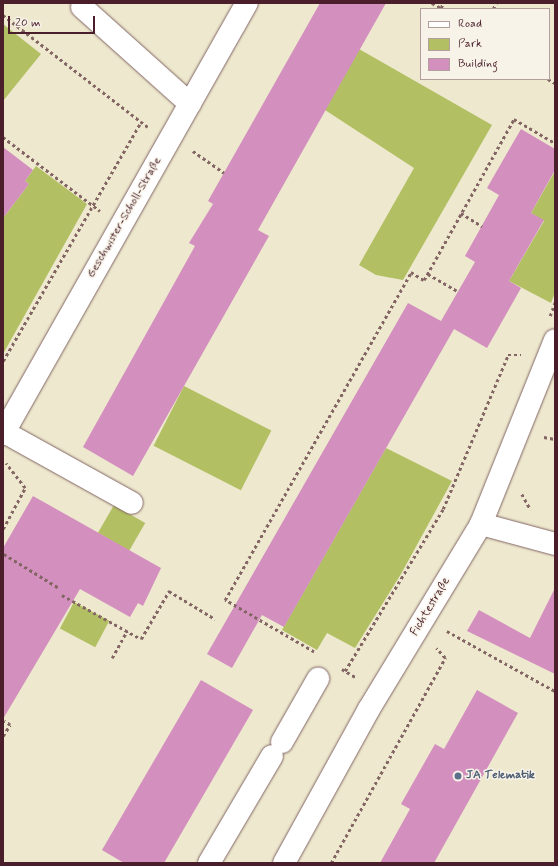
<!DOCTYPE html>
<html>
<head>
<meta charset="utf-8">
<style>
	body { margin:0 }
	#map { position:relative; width:558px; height:866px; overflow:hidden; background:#ede8ce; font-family:Mynerve,sans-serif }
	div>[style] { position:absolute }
	.green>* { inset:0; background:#b2c063; transform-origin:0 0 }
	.building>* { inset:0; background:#d38fbe }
	.path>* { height:2.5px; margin-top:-1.25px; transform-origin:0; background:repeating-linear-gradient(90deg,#836564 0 3px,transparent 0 6px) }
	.roads { filter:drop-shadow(0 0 1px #836564) drop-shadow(0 0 1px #836564) }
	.minor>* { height:22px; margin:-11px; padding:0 11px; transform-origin:11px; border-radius:11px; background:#fff }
	.dots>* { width:11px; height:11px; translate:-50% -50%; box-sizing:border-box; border:2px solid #f7f3e8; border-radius:50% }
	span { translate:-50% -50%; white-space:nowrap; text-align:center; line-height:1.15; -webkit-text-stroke:3px #f7f3e8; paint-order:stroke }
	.street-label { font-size:12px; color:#4a1f2b }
	.service-label { font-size:12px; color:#4e5e75; font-weight:700 }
	.left { translate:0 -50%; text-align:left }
	.frame { position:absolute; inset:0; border:4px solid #4a1f2b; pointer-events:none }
	.legend { position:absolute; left:420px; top:8px; width:130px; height:72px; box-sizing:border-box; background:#f7f3e8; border:1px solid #b29e9c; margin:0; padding:5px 7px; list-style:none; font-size:12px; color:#4a1f2b }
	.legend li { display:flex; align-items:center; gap:8px; height:20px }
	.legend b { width:20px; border:1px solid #b29e9c }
	.scale { position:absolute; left:8px; top:16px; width:87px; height:18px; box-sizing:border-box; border:2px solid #4a1f2b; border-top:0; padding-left:5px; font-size:12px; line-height:14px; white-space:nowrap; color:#4a1f2b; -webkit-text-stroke:3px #f7f3e8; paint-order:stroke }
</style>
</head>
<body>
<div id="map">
	<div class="green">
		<i style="clip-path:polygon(3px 24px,41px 54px,3px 101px)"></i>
		<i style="clip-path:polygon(359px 49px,492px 125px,403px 280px,376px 275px,359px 265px,414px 168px,325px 110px)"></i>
		<i style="clip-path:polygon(36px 166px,87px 204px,3px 354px,3px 218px,29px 184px,25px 181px)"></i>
		<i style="clip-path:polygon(555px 171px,555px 292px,551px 303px,509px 281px,544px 221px,531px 213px)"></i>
		<i style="left:184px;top:386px;width:98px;height:67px;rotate:27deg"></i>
		<i style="clip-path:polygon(386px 448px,452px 481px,401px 574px,355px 648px,327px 633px,317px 650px,282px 630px)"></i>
		<i style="left:114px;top:505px;width:36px;height:32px;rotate:30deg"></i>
		<i style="left:74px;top:602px;width:40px;height:30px;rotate:28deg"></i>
	</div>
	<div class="building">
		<i style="clip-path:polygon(320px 3px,386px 3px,258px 230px,269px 236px,133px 476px,83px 447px,195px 246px,189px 243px,213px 204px,208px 201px)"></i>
		<i style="clip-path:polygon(521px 129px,555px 149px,555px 170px,531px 213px,544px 220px,509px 281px,521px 288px,487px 348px,454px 329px,284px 627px,262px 615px,232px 668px,207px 654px,408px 303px,441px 321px,475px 262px,465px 256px,499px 195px,487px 188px)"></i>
		<i style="clip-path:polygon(3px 147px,33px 170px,25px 181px,29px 184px,3px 218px)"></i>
		<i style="clip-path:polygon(33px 496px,161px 568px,143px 606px,138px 603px,130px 617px,80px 589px,3px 719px,3px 548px)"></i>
		<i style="clip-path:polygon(555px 588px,555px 674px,467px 631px,479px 610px,530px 638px)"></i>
		<i style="clip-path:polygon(201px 680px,253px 710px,164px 863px,124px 863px,102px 850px)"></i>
		<i style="clip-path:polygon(477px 690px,518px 713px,434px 863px,380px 863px,410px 809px,401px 804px,435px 744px,444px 749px)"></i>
	</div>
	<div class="path">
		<i style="left:432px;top:3px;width:10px;rotate:29deg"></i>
		<i style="left:441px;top:8px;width:5px;rotate:-68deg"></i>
		<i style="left:493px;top:9px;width:7px;rotate:-63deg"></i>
		<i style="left:3px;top:15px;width:183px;rotate:37.7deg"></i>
		<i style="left:548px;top:79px;width:8px;rotate:30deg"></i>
		<i style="left:3px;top:137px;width:122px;rotate:37.3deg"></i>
		<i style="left:193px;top:151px;width:38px;rotate:35deg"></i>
		<i style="left:461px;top:213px;width:25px;rotate:32deg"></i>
		<i style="left:428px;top:274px;width:34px;rotate:30deg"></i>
		<i style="left:550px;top:316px;width:15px;rotate:-70deg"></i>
		<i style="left:3px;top:361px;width:276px;rotate:-60deg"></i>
		<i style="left:544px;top:437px;width:11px;rotate:10deg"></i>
		<i style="left:522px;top:494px;width:18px;rotate:61deg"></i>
		<i style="left:3px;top:529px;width:47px;rotate:-61.8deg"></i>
		<i style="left:25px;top:488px;width:31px;rotate:-128deg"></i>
		<i style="left:4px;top:554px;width:65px;rotate:31.7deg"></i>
		<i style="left:62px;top:595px;width:90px;rotate:29.1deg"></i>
		<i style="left:141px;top:639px;width:56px;rotate:-59.7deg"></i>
		<i style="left:169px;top:591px;width:54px;rotate:31.3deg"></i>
		<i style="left:447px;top:631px;width:124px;rotate:29.1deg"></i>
		<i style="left:314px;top:652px;width:103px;rotate:-149.7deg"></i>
		<i style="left:225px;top:600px;width:377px;rotate:-60.4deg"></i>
		<i style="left:411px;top:272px;width:15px;rotate:32deg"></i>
		<i style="left:424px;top:280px;width:184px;rotate:-60.8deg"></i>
		<i style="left:514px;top:119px;width:48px;rotate:30.3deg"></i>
		<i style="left:112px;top:658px;width:31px;rotate:-61deg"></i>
		<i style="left:342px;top:669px;width:17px;rotate:31deg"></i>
		<i style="left:345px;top:671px;width:189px;rotate:-58.8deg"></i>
		<i style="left:443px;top:509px;width:167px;rotate:-67.1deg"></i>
		<i style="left:508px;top:355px;width:13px"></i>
		<i style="left:3px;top:736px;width:13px;rotate:-58deg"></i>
		<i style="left:10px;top:725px;width:7px;rotate:-146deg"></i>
		<i style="left:331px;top:863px;width:235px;rotate:-60.9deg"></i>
		<i style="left:445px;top:658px;width:13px;rotate:-132deg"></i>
	</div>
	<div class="roads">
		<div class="minor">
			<i style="left:82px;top:7px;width:145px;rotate:41.9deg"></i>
			<i style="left:4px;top:432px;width:146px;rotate:29deg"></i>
			<i style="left:3px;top:434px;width:495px;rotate:-60.5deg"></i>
			<i style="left:481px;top:524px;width:77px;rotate:15.1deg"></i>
			<i style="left:282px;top:742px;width:73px;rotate:-60.3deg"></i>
			<i style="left:209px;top:863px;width:124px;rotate:-59.5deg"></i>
			<i style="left:284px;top:863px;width:176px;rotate:-61.1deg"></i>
			<i style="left:369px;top:709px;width:216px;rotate:-58.8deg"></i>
			<i style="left:481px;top:524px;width:198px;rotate:-68.1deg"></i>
		</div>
	</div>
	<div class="dots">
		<i style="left:458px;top:776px;background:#5c6f8a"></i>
	</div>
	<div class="street-label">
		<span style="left:125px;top:218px;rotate:-60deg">Geschwister-Scholl-Straße</span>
		<span style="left:431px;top:607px;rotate:-59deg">Fichtestraße</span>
	</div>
	<div class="service-label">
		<span class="left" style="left:466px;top:776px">JA Telematik</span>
	</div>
	<div class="frame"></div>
	<ul class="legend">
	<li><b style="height:5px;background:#fff"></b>Road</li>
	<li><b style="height:11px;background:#b2c063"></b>Park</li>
	<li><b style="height:11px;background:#d38fbe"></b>Building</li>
	</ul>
	<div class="scale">20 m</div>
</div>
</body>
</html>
